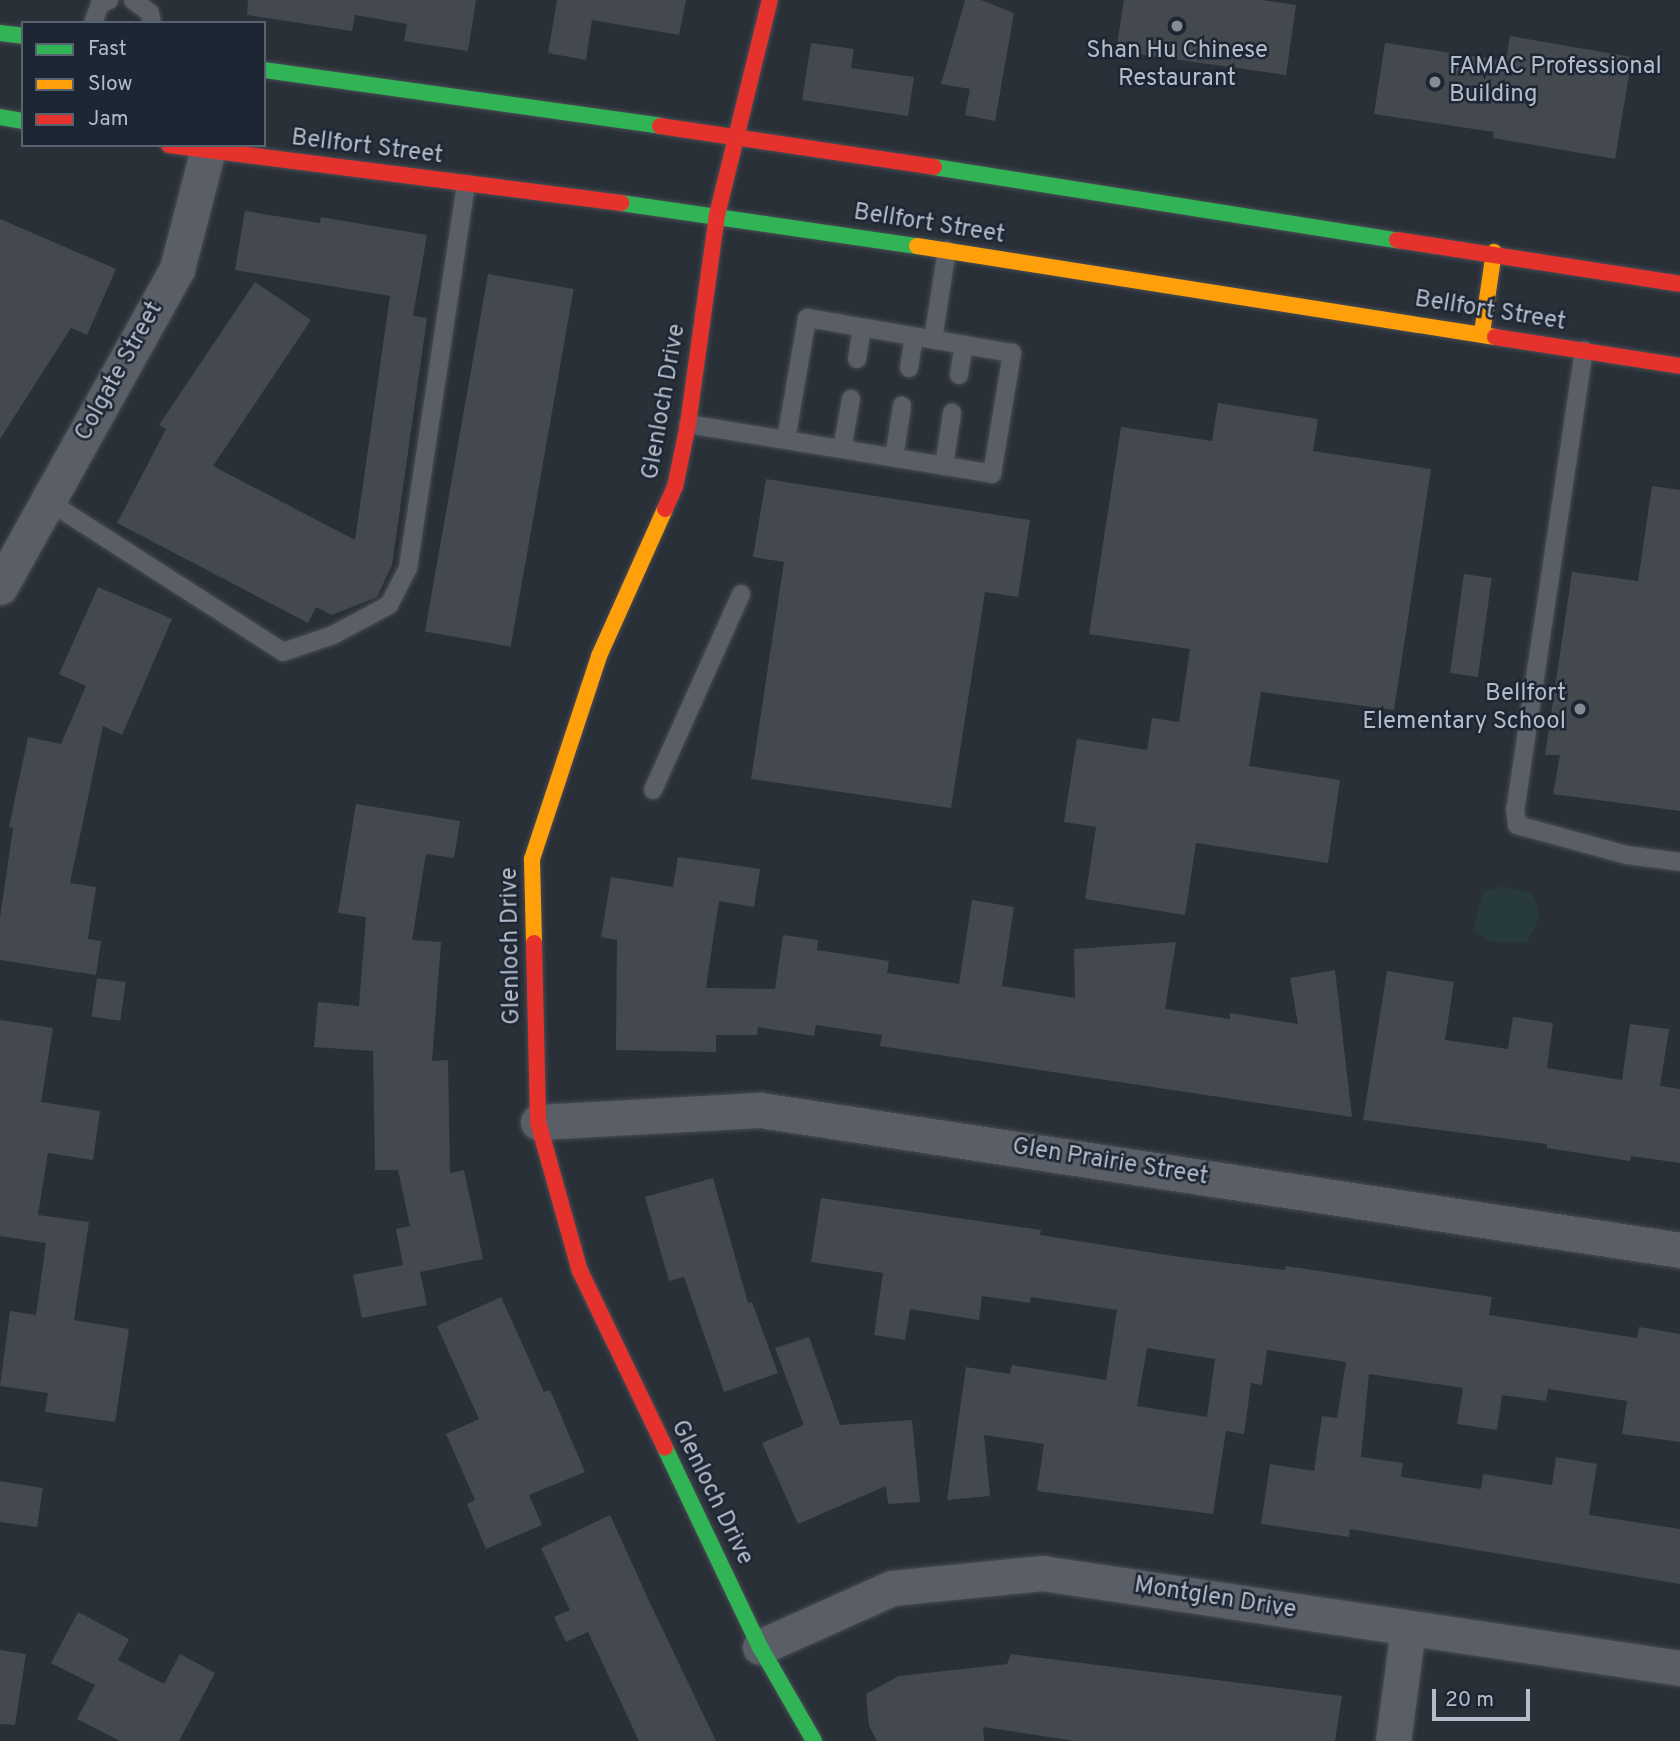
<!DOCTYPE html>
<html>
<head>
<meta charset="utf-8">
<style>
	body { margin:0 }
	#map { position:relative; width:1680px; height:1741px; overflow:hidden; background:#2a3038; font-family:Overpass,sans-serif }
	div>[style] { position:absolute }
	.green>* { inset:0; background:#273a3e }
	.building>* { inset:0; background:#444950; transform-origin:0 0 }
	.roads { filter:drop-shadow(0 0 2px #484c53) drop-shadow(0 0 2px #484c53) }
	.lane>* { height:18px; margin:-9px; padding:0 9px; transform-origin:9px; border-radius:9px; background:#5a5e66 }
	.street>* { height:35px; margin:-17.5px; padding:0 17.5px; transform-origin:17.5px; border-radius:17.5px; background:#5a5e66 }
	.fast>* { height:16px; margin:-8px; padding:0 8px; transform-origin:8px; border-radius:8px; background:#30b455 }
	.slow>* { height:16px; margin:-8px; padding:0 8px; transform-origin:8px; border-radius:8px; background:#ff9f0a }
	.jam>* { height:16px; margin:-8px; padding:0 8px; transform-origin:8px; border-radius:8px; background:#e5322d }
	.dots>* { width:19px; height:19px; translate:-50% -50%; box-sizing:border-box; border:4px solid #1d2633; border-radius:50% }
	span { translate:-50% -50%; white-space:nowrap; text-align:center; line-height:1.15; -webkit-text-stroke:5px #1d2633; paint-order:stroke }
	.poi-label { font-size:24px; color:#b4bcc9 }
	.left { translate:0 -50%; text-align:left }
	.right { translate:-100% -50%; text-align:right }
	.street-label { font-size:24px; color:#b4bcc9 }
	.legend { position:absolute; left:21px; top:21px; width:245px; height:126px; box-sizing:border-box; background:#1d2633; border:2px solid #59626f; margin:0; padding:9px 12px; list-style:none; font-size:21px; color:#b4bcc9 }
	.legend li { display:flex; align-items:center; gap:14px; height:35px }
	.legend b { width:35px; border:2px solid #59626f }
	.scale { position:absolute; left:1432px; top:1689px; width:98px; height:32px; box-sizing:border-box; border:4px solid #b4bcc9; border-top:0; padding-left:9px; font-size:21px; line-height:24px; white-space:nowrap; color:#b4bcc9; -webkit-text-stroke:5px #1d2633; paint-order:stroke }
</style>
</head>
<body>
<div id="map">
	<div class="green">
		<i style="clip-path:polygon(1503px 886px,1530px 893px,1535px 899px,1539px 918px,1526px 943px,1488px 941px,1473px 931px,1483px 892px)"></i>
	</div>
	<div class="building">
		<i style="clip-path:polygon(248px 0,476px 0,468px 51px,404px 41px,407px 24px,355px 15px,352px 31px,247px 15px)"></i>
		<i style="clip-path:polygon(557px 0,686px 0,679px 35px,592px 20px,586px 60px,548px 53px)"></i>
		<i style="clip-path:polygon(965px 0,981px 0,1014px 13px,995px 121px,965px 115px,970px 89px,941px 84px)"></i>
		<i style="clip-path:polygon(1124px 0,1262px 0,1296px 5px,1286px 75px,1116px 51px)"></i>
		<i style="clip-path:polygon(1510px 36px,1632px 57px,1615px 159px,1493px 138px,1494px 132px,1374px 114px,1385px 43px,1506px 61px)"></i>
		<i style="clip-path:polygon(811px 43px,854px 49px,851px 68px,914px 77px,908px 116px,802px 100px)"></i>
		<i style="clip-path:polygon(245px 211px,320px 223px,321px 217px,427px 235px,413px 316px,427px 318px,392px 565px,377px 597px,332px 615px,316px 607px,308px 623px,117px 523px,166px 429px,159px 425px,255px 282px,311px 320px,213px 466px,355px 540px,390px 296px,235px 270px)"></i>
		<i style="clip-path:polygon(0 219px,116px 269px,87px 335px,71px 328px,0 439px)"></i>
		<i style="left:488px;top:274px;width:87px;height:363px;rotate:10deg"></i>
		<i style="clip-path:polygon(1218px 403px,1318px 419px,1313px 451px,1431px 469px,1394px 710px,1261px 692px,1249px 766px,1340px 780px,1328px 863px,1196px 843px,1185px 915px,1085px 899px,1096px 827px,1064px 822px,1077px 739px,1147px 750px,1152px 718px,1179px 722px,1190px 649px,1089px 634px,1121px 427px,1212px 441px)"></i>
		<i style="clip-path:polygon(766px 479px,1030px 520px,1018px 597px,985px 592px,951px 808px,751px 779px,784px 562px,753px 557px)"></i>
		<i style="clip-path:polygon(1652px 486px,1680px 490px,1680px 811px,1553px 794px,1560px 755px,1545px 755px,1572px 572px,1638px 581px)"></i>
		<i style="left:1464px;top:574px;width:28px;height:100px;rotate:8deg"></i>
		<i style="clip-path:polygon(98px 587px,172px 619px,122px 735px,103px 726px,70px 883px,96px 887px,88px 939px,101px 941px,96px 975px,0 960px,0 918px,13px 828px,9px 827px,28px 737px,61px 744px,86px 686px,59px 674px)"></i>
		<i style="clip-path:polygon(356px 804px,460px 821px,454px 858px,426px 854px,412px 940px,441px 942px,432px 1061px,448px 1060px,450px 1173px,464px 1170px,483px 1259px,420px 1272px,427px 1305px,362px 1318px,353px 1275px,403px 1265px,396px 1229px,410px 1226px,398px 1170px,375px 1170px,373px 1051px,314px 1047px,318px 1002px,359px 1006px,366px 917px,338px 913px)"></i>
		<i style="clip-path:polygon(678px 857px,760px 869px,754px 907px,719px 901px,706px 988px,775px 989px,783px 935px,818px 940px,817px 950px,889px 961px,887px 973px,959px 984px,972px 900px,1014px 907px,1002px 986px,1075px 998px,1074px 949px,1176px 942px,1165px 1009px,1230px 1019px,1230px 1013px,1298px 1024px,1290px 978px,1335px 970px,1352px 1117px,880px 1046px,882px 1035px,816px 1025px,814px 1036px,758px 1027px,757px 1035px,716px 1035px,716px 1052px,616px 1050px,617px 940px,601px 937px,611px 877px,673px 887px)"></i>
		<i style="clip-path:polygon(1387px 971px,1454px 982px,1445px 1040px,1508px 1049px,1513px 1017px,1553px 1023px,1547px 1068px,1622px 1080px,1630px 1024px,1669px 1029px,1660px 1086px,1680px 1089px,1680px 1163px,1631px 1156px,1630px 1161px,1547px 1148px,1547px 1144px,1363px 1120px)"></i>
		<i style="left:97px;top:978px;width:29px;height:39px;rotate:8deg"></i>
		<i style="clip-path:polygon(0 1020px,53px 1028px,41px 1102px,100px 1111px,93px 1160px,48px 1153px,38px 1215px,89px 1222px,74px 1320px,129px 1329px,115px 1422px,45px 1412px,48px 1393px,0 1386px,10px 1311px,36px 1315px,46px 1243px,0 1236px)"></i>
		<i style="clip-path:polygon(713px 1178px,748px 1303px,752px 1302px,778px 1373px,724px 1392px,684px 1277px,669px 1281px,645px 1197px)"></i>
		<i style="clip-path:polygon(evenodd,821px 1198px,1041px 1230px,1040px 1235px,1173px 1256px,1285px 1270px,1286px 1266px,1492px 1297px,1489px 1315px,1637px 1338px,1639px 1327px,1680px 1334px,1680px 1442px,1622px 1434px,1627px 1401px,1548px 1389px,1546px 1401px,1502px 1395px,1497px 1430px,1457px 1424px,1463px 1388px,1369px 1374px,1361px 1457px,1403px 1463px,1401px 1477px,1481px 1489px,1483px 1474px,1552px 1485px,1556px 1457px,1597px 1464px,1589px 1515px,1680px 1529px,1680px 1584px,1350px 1529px,1349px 1537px,1261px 1524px,1270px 1464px,1314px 1471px,1322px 1416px,1337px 1418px,1346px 1362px,1267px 1350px,1262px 1385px,1251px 1383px,1244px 1434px,1226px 1431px,1213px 1514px,1037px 1491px,1044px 1444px,984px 1435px,990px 1496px,947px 1500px,966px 1367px,1010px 1374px,1012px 1365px,1106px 1380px,1117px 1310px,1031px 1297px,1030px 1303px,982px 1296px,979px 1320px,910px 1309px,905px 1340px,874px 1335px,883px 1273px,811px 1262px,821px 1198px,1147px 1348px,1215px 1359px,1207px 1417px,1137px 1406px,1147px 1348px)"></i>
		<i style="clip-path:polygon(501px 1297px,544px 1392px,550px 1390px,585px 1472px,529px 1495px,542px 1525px,486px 1549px,467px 1504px,475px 1500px,446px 1434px,479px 1419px,437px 1326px)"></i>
		<i style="clip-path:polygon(809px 1337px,840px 1425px,912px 1420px,920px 1502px,888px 1504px,886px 1486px,798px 1524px,762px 1443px,804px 1425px,775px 1348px)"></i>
		<i style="clip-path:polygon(0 1481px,43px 1488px,37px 1527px,0 1522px)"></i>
		<i style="clip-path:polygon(610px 1515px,650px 1603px,716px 1741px,639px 1741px,588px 1632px,566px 1642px,554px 1617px,570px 1610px,541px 1548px)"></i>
		<i style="clip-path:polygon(78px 1612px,129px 1639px,118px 1660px,164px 1684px,180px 1654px,215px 1673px,179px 1741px,120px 1741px,77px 1719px,95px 1685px,51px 1663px)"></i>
		<i style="clip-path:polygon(0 1650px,26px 1654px,15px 1725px,0 1724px)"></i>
		<i style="clip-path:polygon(1011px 1654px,1342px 1696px,1335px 1741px,1075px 1741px,983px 1727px,984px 1741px,877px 1741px,869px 1726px,866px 1694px,899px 1676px,1007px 1664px)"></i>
	</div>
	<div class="roads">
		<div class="lane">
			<i style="left:133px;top:0;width:21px;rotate:37deg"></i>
			<i style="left:150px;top:13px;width:10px;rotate:79deg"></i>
			<i style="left:93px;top:23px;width:20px;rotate:-70deg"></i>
			<i style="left:100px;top:4px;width:10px;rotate:-24deg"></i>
			<i style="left:933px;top:339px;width:90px;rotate:-81.1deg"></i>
			<i style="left:1584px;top:350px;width:464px;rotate:98.5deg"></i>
			<i style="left:1515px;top:809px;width:16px;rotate:83deg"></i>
			<i style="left:1517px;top:825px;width:114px;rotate:15.3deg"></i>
			<i style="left:1627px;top:855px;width:53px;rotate:7.5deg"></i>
			<i style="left:857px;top:359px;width:32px;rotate:-81deg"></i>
			<i style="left:909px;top:368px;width:32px;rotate:-81deg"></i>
			<i style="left:959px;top:375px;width:31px;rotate:-81deg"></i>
			<i style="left:688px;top:424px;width:308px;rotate:9.3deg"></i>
			<i style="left:992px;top:474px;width:123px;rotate:-80.6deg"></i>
			<i style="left:1012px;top:353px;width:208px;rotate:-170.3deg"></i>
			<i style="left:807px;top:318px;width:123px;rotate:99.8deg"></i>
			<i style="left:842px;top:449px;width:51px;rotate:-79.8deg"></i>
			<i style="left:894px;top:458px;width:53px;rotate:-81.3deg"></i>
			<i style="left:944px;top:466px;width:54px;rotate:-81.4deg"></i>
			<i style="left:48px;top:501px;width:279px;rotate:32.7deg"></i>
			<i style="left:283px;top:652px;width:53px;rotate:-18.8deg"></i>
			<i style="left:333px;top:635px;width:64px;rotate:-28.2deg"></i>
			<i style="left:389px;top:605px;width:42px;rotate:-62.8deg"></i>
			<i style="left:408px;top:568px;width:388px;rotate:-81.4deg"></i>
			<i style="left:653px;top:790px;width:215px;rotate:-65.8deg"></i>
		</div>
		<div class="street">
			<i style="left:0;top:587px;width:364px;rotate:-60.9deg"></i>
			<i style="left:177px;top:269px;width:128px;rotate:-75.5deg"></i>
			<i style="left:538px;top:1122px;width:222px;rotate:-3.1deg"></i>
			<i style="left:760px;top:1110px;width:931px;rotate:8.65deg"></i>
			<i style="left:760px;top:1647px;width:145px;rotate:-24.1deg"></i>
			<i style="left:892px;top:1588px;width:151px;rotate:-5.7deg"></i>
			<i style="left:1042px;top:1573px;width:645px;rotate:8.47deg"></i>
			<i style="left:1393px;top:1741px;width:114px;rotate:-82.4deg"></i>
		</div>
		<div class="fast">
			<i style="left:0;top:33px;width:23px;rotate:7deg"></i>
			<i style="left:264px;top:70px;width:400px;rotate:8deg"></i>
			<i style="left:0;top:117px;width:23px;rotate:10deg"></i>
			<i style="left:934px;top:167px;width:469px;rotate:9deg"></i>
			<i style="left:621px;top:203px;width:299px;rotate:8.3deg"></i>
			<i style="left:665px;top:1448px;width:221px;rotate:64.5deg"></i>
			<i style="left:760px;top:1647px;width:108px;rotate:60.1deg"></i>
		</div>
		<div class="slow">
			<i style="left:917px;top:246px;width:585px;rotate:8.95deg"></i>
			<i style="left:1482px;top:333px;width:82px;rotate:-81.6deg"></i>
			<i style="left:534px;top:943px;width:84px;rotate:-91.4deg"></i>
			<i style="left:532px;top:859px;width:214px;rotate:-71.7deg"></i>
			<i style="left:599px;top:656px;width:161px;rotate:-65.8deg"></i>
		</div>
		<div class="jam">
			<i style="left:660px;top:126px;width:277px;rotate:8.5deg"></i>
			<i style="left:169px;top:145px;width:456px;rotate:7.3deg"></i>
			<i style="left:1397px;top:240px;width:286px;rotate:8.8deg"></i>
			<i style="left:1495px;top:337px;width:187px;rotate:8.9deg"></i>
			<i style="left:665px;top:509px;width:24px;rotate:-66deg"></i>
			<i style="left:675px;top:487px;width:64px;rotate:-78.3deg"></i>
			<i style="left:688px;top:424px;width:211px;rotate:-82.1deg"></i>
			<i style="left:717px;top:215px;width:221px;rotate:-76.2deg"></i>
			<i style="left:534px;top:943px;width:179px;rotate:88.7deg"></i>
			<i style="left:538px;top:1122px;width:155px;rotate:74.3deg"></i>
			<i style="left:580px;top:1271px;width:196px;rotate:64.3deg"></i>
		</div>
	</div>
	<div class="dots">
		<i style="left:1177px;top:26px;background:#848b96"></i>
		<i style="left:1435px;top:82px;background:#848b96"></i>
		<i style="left:1580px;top:709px;background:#848b96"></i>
	</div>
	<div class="poi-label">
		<span style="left:1177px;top:66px">Shan Hu Chinese<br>Restaurant</span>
		<span class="left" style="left:1449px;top:82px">FAMAC Professional<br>Building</span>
		<span class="right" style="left:1566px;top:709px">Bellfort<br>Elementary School</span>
	</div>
	<div class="street-label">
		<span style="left:367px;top:148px;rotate:7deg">Bellfort Street</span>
		<span style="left:929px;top:225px;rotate:9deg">Bellfort Street</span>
		<span style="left:1490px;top:312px;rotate:9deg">Bellfort Street</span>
		<span style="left:120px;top:372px;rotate:-61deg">Colgate Street</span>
		<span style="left:665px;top:402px;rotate:-80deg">Glenloch Drive</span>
		<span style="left:512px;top:946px;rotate:-91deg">Glenloch Drive</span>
		<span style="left:1110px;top:1163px;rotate:9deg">Glen Prairie Street</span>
		<span style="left:711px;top:1493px;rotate:64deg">Glenloch Drive</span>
		<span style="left:1215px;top:1599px;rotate:9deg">Montglen Drive</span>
	</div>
	<ul class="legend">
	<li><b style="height:9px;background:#30b455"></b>Fast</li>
	<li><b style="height:9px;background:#ff9f0a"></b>Slow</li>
	<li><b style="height:9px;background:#e5322d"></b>Jam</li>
	</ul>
	<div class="scale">20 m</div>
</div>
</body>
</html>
